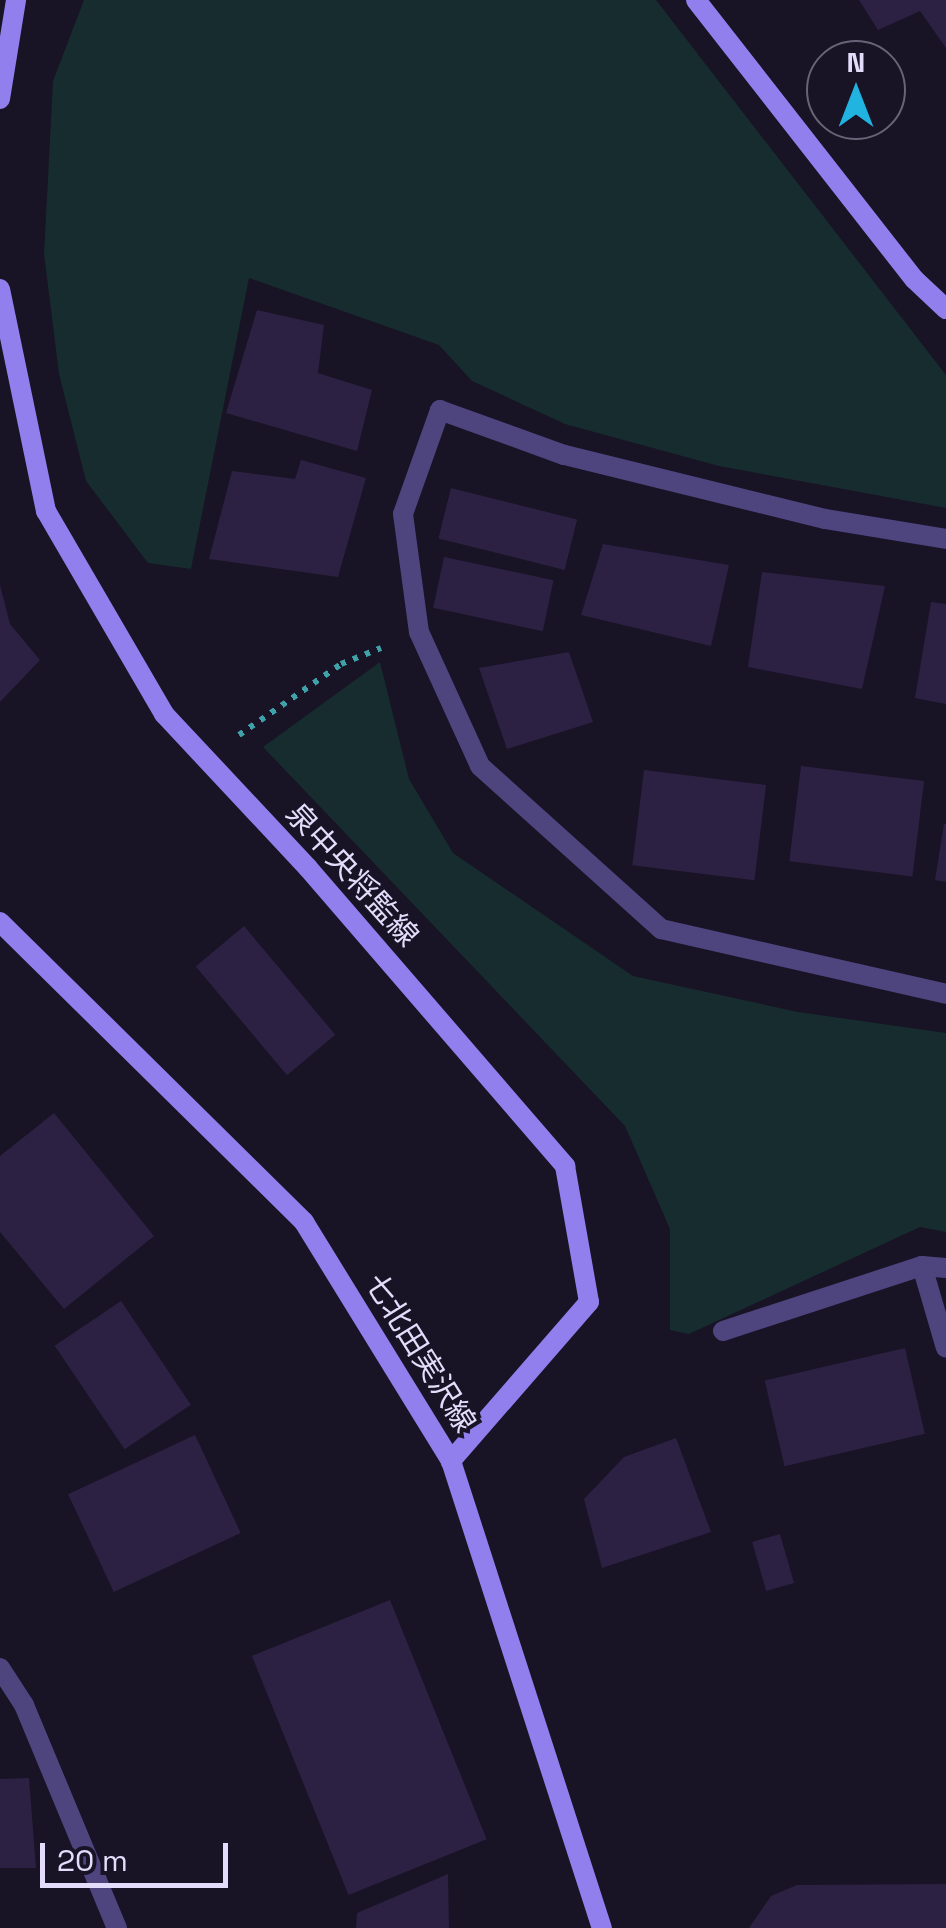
<!DOCTYPE html>
<html>
<head>
<meta charset="utf-8">
<style>
	body { margin:0 }
	#map { position:relative; width:946px; height:1928px; overflow:hidden; background:#181325; font-family:"Space Grotesk","Noto Sans JP",sans-serif }
	div>[style] { position:absolute }
	.green>* { inset:0; background:#172c2e }
	.building>* { inset:0; background:#2d2143; transform-origin:0 0 }
	.path>* { height:6px; margin-top:-3px; transform-origin:0; background:repeating-linear-gradient(90deg,#40a2a9 0 5px,transparent 0 13px) }
	.street>* { height:20px; margin:-10px; padding:0 10px; transform-origin:10px; border-radius:10px; background:#4e447e }
	.secondary>* { height:20px; margin:-10px; padding:0 10px; transform-origin:10px; border-radius:10px; background:#917fed }
	span { translate:-50% -50%; white-space:nowrap; text-align:center; line-height:1.15; -webkit-text-stroke:8px #181325; paint-order:stroke }
	.street-label { font-size:30px; color:#e3dcfa }
	.north { position:absolute; left:806px; top:40px; width:100px; height:100px; box-sizing:border-box; background:#181325; border:2px solid #69637a; border-radius:50%; rotate:0deg; font-size:28px; font-weight:700; line-height:40px; text-align:center; color:#e3dcfa }
	.north::after { content:''; display:block; margin:auto; width:35px; height:45px; background:#21b4e0; clip-path:polygon(50% 0,100% 100%,50% 72%,0 100%) }
	.scale { position:absolute; left:40px; top:1843px; width:188px; height:45px; box-sizing:border-box; border:5px solid #e3dcfa; border-top:0; padding-left:12px; font-size:30px; line-height:35px; white-space:nowrap; color:#e3dcfa; -webkit-text-stroke:8px #181325; paint-order:stroke }
</style>
</head>
<body>
<div id="map">
	<div class="green">
		<i style="clip-path:polygon(84px 0,656px 0,946px 375px,946px 508px,719px 466px,565px 424px,472px 381px,439px 345px,249px 278px,191px 569px,148px 563px,86px 481px,59px 374px,44px 254px,53px 81px)"></i>
		<i style="clip-path:polygon(380px 662px,409px 779px,453px 853px,633px 976px,798px 1012px,946px 1033px,946px 1232px,920px 1227px,689px 1334px,670px 1330px,670px 1229px,625px 1126px,263px 747px)"></i>
	</div>
	<div class="building">
		<i style="clip-path:polygon(859px 0,946px 0,946px 48px,920px 11px,878px 30px)"></i>
		<i style="clip-path:polygon(257px 310px,324px 325px,318px 373px,372px 390px,357px 451px,226px 413px)"></i>
		<i style="clip-path:polygon(301px 460px,366px 478px,338px 577px,209px 559px,232px 471px,295px 479px)"></i>
		<i style="left:451px;top:488px;width:130px;height:52px;rotate:14deg"></i>
		<i style="clip-path:polygon(603px 544px,729px 565px,711px 646px,581px 615px)"></i>
		<i style="left:444px;top:557px;width:112px;height:52px;rotate:12deg"></i>
		<i style="clip-path:polygon(762px 572px,885px 586px,862px 689px,748px 667px)"></i>
		<i style="clip-path:polygon(0 585px,10px 624px,40px 660px,0 702px)"></i>
		<i style="clip-path:polygon(931px 602px,946px 604px,946px 704px,915px 698px)"></i>
		<i style="clip-path:polygon(569px 652px,593px 722px,507px 749px,479px 668px)"></i>
		<i style="left:801px;top:766px;width:124px;height:96px;rotate:7deg"></i>
		<i style="left:644px;top:770px;width:123px;height:96px;rotate:7deg"></i>
		<i style="clip-path:polygon(944px 824px,946px 824px,946px 882px,935px 880px)"></i>
		<i style="left:244px;top:926px;width:142px;height:63px;rotate:50deg"></i>
		<i style="clip-path:polygon(54px 1113px,154px 1236px,64px 1309px,0 1232px,0 1156px)"></i>
		<i style="left:121px;top:1301px;width:125px;height:80px;rotate:56deg"></i>
		<i style="left:905px;top:1348px;width:88px;height:144px;rotate:77deg"></i>
		<i style="left:195px;top:1435px;width:108px;height:140px;rotate:65deg"></i>
		<i style="clip-path:polygon(676px 1438px,711px 1532px,602px 1568px,584px 1499px,624px 1457px)"></i>
		<i style="left:780px;top:1534px;width:51px;height:29px;rotate:74deg"></i>
		<i style="left:390px;top:1600px;width:258px;height:149px;rotate:68deg"></i>
		<i style="clip-path:polygon(29px 1778px,36px 1868px,0 1868px,0 1779px)"></i>
		<i style="clip-path:polygon(448px 1874px,449px 1928px,356px 1928px,357px 1913px)"></i>
		<i style="clip-path:polygon(946px 1884px,946px 1928px,749px 1928px,771px 1896px,797px 1885px)"></i>
	</div>
	<div class="path">
		<i style="left:239px;top:735px;width:124px;rotate:-34.8deg"></i>
		<i style="left:341px;top:664px;width:43px;rotate:-21.8deg"></i>
	</div>
	<div class="street">
		<i style="left:946px;top:539px;width:123px;rotate:-170.6deg"></i>
		<i style="left:825px;top:519px;width:269px;rotate:-166.2deg"></i>
		<i style="left:564px;top:455px;width:132px;rotate:-160.1deg"></i>
		<i style="left:440px;top:410px;width:110px;rotate:109.6deg"></i>
		<i style="left:403px;top:514px;width:119px;rotate:82.3deg"></i>
		<i style="left:419px;top:632px;width:147px;rotate:65.5deg"></i>
		<i style="left:480px;top:766px;width:244px;rotate:42deg"></i>
		<i style="left:661px;top:929px;width:292px;rotate:12.8deg"></i>
		<i style="left:922px;top:1266px;width:85px;rotate:73.7deg"></i>
		<i style="left:723px;top:1331px;width:209px;rotate:-18.1deg"></i>
		<i style="left:922px;top:1266px;width:24px;rotate:5deg"></i>
		<i style="left:0;top:1668px;width:44px;rotate:57deg"></i>
		<i style="left:24px;top:1705px;width:242px;rotate:67.4deg"></i>
	</div>
	<div class="secondary">
		<i style="left:696px;top:0;width:354px;rotate:52deg"></i>
		<i style="left:914px;top:279px;width:44px;rotate:43.2deg"></i>
		<i style="left:0;top:99px;width:100px;rotate:-80.8deg"></i>
		<i style="left:0;top:289px;width:227px;rotate:78.3deg"></i>
		<i style="left:46px;top:511px;width:235px;rotate:59.8deg"></i>
		<i style="left:164px;top:714px;width:211px;rotate:46.9deg"></i>
		<i style="left:308px;top:868px;width:394px;rotate:49.2deg"></i>
		<i style="left:565px;top:1166px;width:138px;rotate:80deg"></i>
		<i style="left:589px;top:1302px;width:211px;rotate:131deg"></i>
		<i style="left:0;top:922px;width:427px;rotate:44.6deg"></i>
		<i style="left:304px;top:1222px;width:281px;rotate:58.4deg"></i>
		<i style="left:451px;top:1461px;width:491px;rotate:72.1deg"></i>
	</div>
	<div class="street-label">
		<span style="left:352px;top:875px;rotate:48deg">泉中央将監線</span>
		<span style="left:420px;top:1353px;rotate:58deg">七北田実沢線</span>
	</div>
	<div class="north">N</div>
	<div class="scale">20 m</div>
</div>
</body>
</html>
